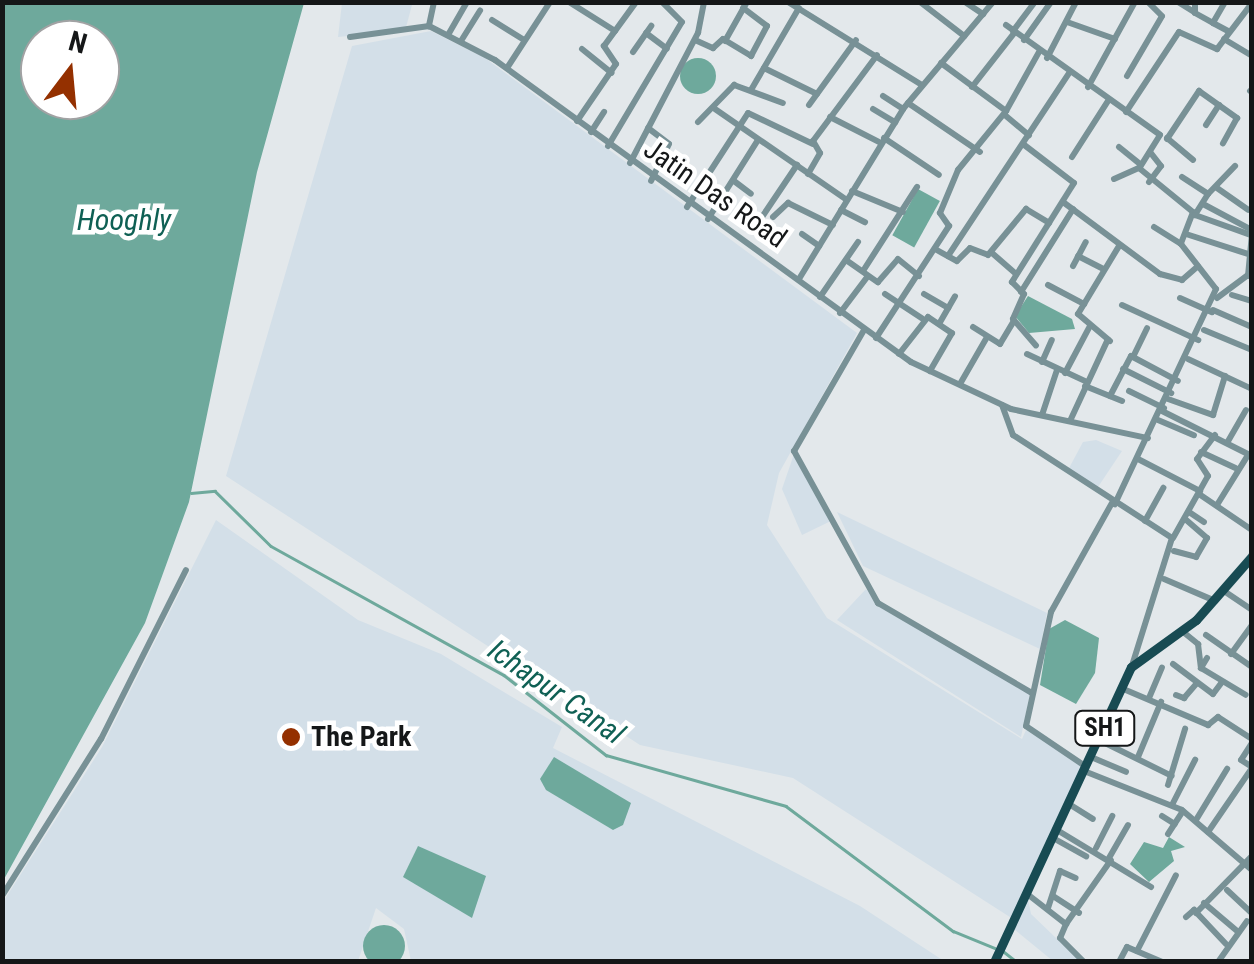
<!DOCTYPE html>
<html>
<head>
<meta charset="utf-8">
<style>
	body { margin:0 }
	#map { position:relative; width:1254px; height:964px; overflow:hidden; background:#e3e8eb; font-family:"Roboto Condensed",sans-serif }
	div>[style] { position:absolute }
	.built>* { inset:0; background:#d3dfe8 }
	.water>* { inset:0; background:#6ea99c; transform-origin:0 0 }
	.round { border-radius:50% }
	.stream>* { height:2.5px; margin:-1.25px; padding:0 1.25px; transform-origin:1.25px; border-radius:1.25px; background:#6ea99c }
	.minor>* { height:6px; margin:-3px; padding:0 3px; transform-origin:3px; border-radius:3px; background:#789196 }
	.major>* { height:9px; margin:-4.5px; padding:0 4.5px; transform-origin:4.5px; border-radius:4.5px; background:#184b53 }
	.dots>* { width:28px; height:28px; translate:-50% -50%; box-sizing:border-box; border:5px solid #fff; border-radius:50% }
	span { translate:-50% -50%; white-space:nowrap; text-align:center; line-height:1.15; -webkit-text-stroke:9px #fff; paint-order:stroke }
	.shield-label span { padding:2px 8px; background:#fff; border:2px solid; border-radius:8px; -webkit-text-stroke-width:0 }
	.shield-label { font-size:25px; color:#151718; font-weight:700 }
	.street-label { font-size:28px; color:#151718 }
	.poi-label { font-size:28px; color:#151718; font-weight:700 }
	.left { translate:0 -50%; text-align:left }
	.water-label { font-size:30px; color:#0f6054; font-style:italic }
	.frame { position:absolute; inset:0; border:5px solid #151718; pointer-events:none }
	.north { position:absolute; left:20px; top:20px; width:100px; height:100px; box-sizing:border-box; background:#fff; border:2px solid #a1a2a3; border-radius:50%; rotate:16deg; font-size:28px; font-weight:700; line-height:40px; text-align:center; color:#151718 }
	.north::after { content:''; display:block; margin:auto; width:35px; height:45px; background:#943000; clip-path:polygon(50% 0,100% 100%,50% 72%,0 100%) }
</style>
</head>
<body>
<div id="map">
	<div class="built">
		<i style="clip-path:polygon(342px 3px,412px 3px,412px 5px,405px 31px,338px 37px)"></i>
		<i style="clip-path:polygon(431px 31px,485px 58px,857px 333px,779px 473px,767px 525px,827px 618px,1022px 739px,1026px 730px,1085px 766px,1013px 919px,793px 778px,640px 745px,226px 476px,352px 46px)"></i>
		<i style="clip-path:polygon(1096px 440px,1122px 451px,1096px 490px,1068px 470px,1083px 442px)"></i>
		<i style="clip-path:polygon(794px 454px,835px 519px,802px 535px,782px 489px)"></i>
		<i style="clip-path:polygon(837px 512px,1047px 613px,1040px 649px,863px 566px)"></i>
		<i style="clip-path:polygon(216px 520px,358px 620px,441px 654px,562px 727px,553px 748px,860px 906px,944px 961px,411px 961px,404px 929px,376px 908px,358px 961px,3px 962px,3px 902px,102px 747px)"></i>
		<i style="clip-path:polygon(866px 589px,883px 609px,1030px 693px,1021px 737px,837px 620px)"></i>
		<i style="clip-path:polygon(1028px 899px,1031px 914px,1080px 961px,1053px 961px,1014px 929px)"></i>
	</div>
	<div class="water">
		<i style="clip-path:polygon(evenodd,3px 2px,304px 3px,257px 172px,189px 502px,145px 623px,3px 881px,3px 2px,40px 40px,100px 40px,100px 100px,40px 100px,40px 40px)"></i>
		<i class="round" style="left:680px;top:58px;width:36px;height:36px"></i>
		<i style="left:918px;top:189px;width:25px;height:53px;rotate:29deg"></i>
		<i style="clip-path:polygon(1028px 296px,1072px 319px,1075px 329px,1029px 333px,1015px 316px)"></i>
		<i style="clip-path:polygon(1065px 620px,1099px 638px,1095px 673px,1076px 704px,1040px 685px,1049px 629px)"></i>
		<i style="clip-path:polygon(554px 757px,631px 803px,623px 825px,613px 830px,546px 790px,540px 779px)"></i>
		<i style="clip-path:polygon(1169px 837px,1185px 847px,1171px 851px,1174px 861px,1149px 882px,1130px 864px,1144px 842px,1163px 848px)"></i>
		<i style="clip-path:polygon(418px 846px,486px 876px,472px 918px,403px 877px)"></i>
		<i class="round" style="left:363px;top:925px;width:42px;height:42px"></i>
	</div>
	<div class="stream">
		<i style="left:191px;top:493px;width:24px;rotate:-5deg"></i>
		<i style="left:215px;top:491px;width:78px;rotate:44.5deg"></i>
		<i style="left:271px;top:546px;width:266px;rotate:29deg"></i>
		<i style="left:504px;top:675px;width:130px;rotate:38.1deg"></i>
		<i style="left:606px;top:755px;width:187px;rotate:15.8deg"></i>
		<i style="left:786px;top:806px;width:209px;rotate:36.8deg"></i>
		<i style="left:953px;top:931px;width:45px;rotate:22deg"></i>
		<i style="left:1003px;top:951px;width:18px;rotate:38deg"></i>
	</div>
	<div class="minor">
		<i style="left:434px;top:2px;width:25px;rotate:102deg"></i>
		<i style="left:429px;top:26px;width:74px;rotate:27.3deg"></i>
		<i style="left:495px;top:60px;width:514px;rotate:35.98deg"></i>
		<i style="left:911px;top:362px;width:110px;rotate:25.2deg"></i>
		<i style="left:1011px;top:409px;width:140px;rotate:12deg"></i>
		<i style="left:569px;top:2px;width:54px;rotate:32.2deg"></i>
		<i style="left:615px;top:31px;width:36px;rotate:-54deg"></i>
		<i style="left:788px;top:2px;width:158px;rotate:31.8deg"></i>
		<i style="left:920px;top:2px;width:56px;rotate:37.7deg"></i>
		<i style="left:965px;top:2px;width:22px;rotate:34deg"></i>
		<i style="left:1092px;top:2px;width:14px"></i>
		<i style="left:1178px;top:2px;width:19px;rotate:32deg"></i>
		<i style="left:1195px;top:2px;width:11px;rotate:90deg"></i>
		<i style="left:1195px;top:13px;width:21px;rotate:29deg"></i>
		<i style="left:1225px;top:2px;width:24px;rotate:120deg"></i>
		<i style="left:1213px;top:23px;width:17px;rotate:28deg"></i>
		<i style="left:492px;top:20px;width:36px;rotate:32deg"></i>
		<i style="left:1067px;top:22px;width:51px;rotate:19.5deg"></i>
		<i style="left:1006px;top:25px;width:189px;rotate:35.5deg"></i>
		<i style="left:1160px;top:135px;width:39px;rotate:122deg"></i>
		<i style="left:1139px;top:168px;width:70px;rotate:39.2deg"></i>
		<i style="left:1193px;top:212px;width:34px;rotate:111deg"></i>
		<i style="left:1181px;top:244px;width:57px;rotate:52.1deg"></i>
		<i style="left:1216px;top:289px;width:238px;rotate:115.2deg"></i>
		<i style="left:1013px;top:31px;width:36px;rotate:-53deg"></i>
		<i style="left:646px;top:33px;width:26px;rotate:37deg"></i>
		<i style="left:448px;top:35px;width:38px;rotate:-60deg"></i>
		<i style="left:350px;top:37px;width:80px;rotate:-7.9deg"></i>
		<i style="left:1224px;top:39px;width:33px;rotate:31deg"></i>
		<i style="left:695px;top:40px;width:20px;rotate:24deg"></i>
		<i style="left:713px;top:48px;width:13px;rotate:-42deg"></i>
		<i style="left:723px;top:39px;width:33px;rotate:31deg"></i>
		<i style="left:751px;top:56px;width:34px;rotate:-62deg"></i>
		<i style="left:767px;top:26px;width:30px;rotate:-143deg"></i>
		<i style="left:1024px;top:40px;width:47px;rotate:-54.6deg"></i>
		<i style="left:461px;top:41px;width:36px;rotate:-58deg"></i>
		<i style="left:725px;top:41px;width:45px;rotate:-60.6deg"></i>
		<i style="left:582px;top:49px;width:38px;rotate:39deg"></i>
		<i style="left:633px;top:52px;width:32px;rotate:-55deg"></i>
		<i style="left:1047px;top:58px;width:63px;rotate:-62.6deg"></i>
		<i style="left:941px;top:63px;width:81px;rotate:36.4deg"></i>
		<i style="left:1006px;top:111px;width:68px;rotate:-60.8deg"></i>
		<i style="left:507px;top:68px;width:79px;rotate:-56.9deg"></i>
		<i style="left:764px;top:68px;width:59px;rotate:26.1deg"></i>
		<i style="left:1127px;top:76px;width:69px;rotate:-59.7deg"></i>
		<i style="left:1162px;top:16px;width:20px;rotate:-135deg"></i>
		<i style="left:972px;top:87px;width:70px;rotate:-52deg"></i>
		<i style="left:1088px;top:87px;width:97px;rotate:-61.1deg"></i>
		<i style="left:751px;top:90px;width:95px;rotate:-59.7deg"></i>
		<i style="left:1250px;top:91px;width:3px;rotate:-45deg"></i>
		<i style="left:883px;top:96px;width:24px;rotate:33deg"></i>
		<i style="left:908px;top:103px;width:87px;rotate:34.2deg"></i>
		<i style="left:809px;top:105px;width:80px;rotate:-54.1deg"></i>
		<i style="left:715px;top:109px;width:160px;rotate:34.6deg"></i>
		<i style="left:873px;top:109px;width:26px;rotate:31deg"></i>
		<i style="left:1126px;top:112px;width:96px;rotate:-56.5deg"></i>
		<i style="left:1179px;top:32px;width:42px;rotate:24.1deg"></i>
		<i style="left:1217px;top:49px;width:58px;rotate:-52.7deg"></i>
		<i style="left:1006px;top:116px;width:30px;rotate:40deg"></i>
		<i style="left:830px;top:117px;width:57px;rotate:27deg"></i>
		<i style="left:577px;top:121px;width:69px;rotate:-55.6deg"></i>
		<i style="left:616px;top:64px;width:22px;rotate:-124deg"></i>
		<i style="left:604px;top:46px;width:19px;rotate:-54deg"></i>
		<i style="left:698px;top:122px;width:52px;rotate:-45.8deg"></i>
		<i style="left:734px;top:85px;width:52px;rotate:20.2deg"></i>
		<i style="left:1206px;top:125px;width:24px;rotate:-57deg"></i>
		<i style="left:648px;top:128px;width:26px;rotate:37deg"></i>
		<i style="left:669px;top:144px;width:41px;rotate:115.9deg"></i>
		<i style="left:591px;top:132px;width:24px;rotate:-57deg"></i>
		<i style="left:884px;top:138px;width:66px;rotate:33.9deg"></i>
		<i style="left:1167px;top:138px;width:34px;rotate:40deg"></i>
		<i style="left:1167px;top:139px;width:58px;rotate:-56.3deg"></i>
		<i style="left:1199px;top:91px;width:47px;rotate:35.4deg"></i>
		<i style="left:1237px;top:118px;width:29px;rotate:119deg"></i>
		<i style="left:1023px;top:144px;width:64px;rotate:37.4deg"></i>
		<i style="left:1074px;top:183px;width:117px;rotate:122.1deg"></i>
		<i style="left:1012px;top:282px;width:17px;rotate:45deg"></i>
		<i style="left:1024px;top:294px;width:27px;rotate:114deg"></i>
		<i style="left:1013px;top:319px;width:35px;rotate:49deg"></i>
		<i style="left:608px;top:146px;width:144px;rotate:-59.2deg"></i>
		<i style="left:682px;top:22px;width:28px;rotate:-135deg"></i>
		<i style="left:1119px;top:147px;width:28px;rotate:39deg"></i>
		<i style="left:1072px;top:157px;width:67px;rotate:-57.3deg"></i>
		<i style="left:630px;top:163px;width:147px;rotate:-62.4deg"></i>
		<i style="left:698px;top:33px;width:32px;rotate:-79deg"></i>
		<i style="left:808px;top:174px;width:24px;rotate:-60deg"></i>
		<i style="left:820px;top:153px;width:14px;rotate:-120deg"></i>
		<i style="left:813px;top:141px;width:107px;rotate:-53.3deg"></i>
		<i style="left:1182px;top:177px;width:31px;rotate:33deg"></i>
		<i style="left:1208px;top:194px;width:25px;rotate:122deg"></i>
		<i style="left:1114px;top:179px;width:27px;rotate:-24deg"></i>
		<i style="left:734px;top:181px;width:21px;rotate:37deg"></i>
		<i style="left:1149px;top:182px;width:20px;rotate:-53deg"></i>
		<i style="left:1161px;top:166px;width:18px;rotate:-128deg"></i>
		<i style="left:1217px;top:188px;width:38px;rotate:35deg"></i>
		<i style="left:852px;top:191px;width:55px;rotate:22.4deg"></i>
		<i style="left:1208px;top:194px;width:39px;rotate:-46deg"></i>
		<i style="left:1063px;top:202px;width:121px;rotate:36.6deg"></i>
		<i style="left:1160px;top:274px;width:23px;rotate:15deg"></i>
		<i style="left:1182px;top:280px;width:21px;rotate:-41deg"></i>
		<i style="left:1203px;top:204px;width:55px;rotate:28deg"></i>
		<i style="left:687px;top:207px;width:112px;rotate:-57deg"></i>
		<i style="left:748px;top:113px;width:72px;rotate:25.5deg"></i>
		<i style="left:841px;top:210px;width:27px;rotate:27deg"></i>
		<i style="left:1195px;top:215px;width:59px;rotate:19.7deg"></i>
		<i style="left:762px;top:217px;width:63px;rotate:-56.1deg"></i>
		<i style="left:773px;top:217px;width:21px;rotate:-43deg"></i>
		<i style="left:788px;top:203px;width:50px;rotate:26.1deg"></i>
		<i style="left:708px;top:219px;width:93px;rotate:-57.7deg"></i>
		<i style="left:1154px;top:227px;width:32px;rotate:32deg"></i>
		<i style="left:802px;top:234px;width:21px;rotate:35deg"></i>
		<i style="left:1186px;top:234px;width:65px;rotate:17.9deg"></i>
		<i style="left:935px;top:249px;width:25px;rotate:29deg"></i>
		<i style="left:957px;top:261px;width:18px;rotate:-45deg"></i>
		<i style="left:970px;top:248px;width:19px;rotate:21deg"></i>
		<i style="left:988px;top:255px;width:60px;rotate:-50.4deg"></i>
		<i style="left:1026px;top:209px;width:27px;rotate:31deg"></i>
		<i style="left:992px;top:253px;width:32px;rotate:41deg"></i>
		<i style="left:948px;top:256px;width:219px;rotate:-56.5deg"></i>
		<i style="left:1078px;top:256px;width:28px;rotate:27deg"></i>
		<i style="left:846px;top:260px;width:39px;rotate:35deg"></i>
		<i style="left:878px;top:282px;width:30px;rotate:-49deg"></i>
		<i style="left:898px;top:259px;width:27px;rotate:39deg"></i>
		<i style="left:1073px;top:266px;width:27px;rotate:-62deg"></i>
		<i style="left:863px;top:271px;width:100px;rotate:-57.3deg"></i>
		<i style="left:1248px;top:276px;width:42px;rotate:-84.6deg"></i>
		<i style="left:799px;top:279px;width:199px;rotate:-58.5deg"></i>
		<i style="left:903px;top:109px;width:140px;rotate:-49.9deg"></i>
		<i style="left:1048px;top:285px;width:41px;rotate:27.8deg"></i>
		<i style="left:1021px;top:292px;width:98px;rotate:-57.9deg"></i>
		<i style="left:885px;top:294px;width:45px;rotate:33.3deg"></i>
		<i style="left:924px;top:294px;width:28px;rotate:30deg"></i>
		<i style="left:1232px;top:295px;width:21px;rotate:17deg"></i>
		<i style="left:820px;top:297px;width:67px;rotate:-55.4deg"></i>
		<i style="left:1180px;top:298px;width:35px;rotate:24deg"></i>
		<i style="left:1217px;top:298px;width:44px;rotate:-36.6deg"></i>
		<i style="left:1122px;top:305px;width:84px;rotate:24.7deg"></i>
		<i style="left:1213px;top:310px;width:43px;rotate:23.6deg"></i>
		<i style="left:840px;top:313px;width:46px;rotate:-52.9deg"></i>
		<i style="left:939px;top:324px;width:32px;rotate:-60deg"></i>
		<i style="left:973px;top:327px;width:32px;rotate:32deg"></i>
		<i style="left:1000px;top:344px;width:27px;rotate:-59deg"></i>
		<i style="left:864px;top:330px;width:140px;rotate:120deg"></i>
		<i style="left:794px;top:451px;width:174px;rotate:61.1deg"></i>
		<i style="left:878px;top:603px;width:178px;rotate:30.3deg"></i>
		<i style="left:1204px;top:330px;width:52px;rotate:22.6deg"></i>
		<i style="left:876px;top:338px;width:134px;rotate:-56.9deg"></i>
		<i style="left:949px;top:226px;width:16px;rotate:-125deg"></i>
		<i style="left:940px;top:213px;width:47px;rotate:-67.3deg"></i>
		<i style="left:958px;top:170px;width:76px;rotate:-50.9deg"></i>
		<i style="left:1110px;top:341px;width:42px;rotate:-139.8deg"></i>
		<i style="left:1078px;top:314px;width:79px;rotate:-58.9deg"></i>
		<i style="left:899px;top:354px;width:47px;rotate:-51.9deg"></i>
		<i style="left:928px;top:317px;width:29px;rotate:34deg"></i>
		<i style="left:952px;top:333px;width:44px;rotate:120.1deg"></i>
		<i style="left:1027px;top:354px;width:66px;rotate:25deg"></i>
		<i style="left:1133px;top:357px;width:32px;rotate:-64deg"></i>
		<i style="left:1188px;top:359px;width:71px;rotate:25.1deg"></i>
		<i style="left:1042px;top:362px;width:24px;rotate:-66deg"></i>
		<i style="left:1123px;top:369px;width:54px;rotate:26.6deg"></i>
		<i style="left:1065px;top:373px;width:53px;rotate:-62deg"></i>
		<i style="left:960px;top:384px;width:54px;rotate:-60.1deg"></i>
		<i style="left:1085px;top:386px;width:40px;rotate:22deg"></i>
		<i style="left:1129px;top:391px;width:39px;rotate:26deg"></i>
		<i style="left:1110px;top:396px;width:45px;rotate:-62.3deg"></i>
		<i style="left:1131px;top:356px;width:53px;rotate:28deg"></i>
		<i style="left:1168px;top:399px;width:48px;rotate:19.6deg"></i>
		<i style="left:1213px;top:415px;width:41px;rotate:-72.9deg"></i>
		<i style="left:1002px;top:405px;width:32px;rotate:70deg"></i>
		<i style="left:1013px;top:435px;width:189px;rotate:32.9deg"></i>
		<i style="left:1172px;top:538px;width:134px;rotate:107.4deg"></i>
		<i style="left:1162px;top:411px;width:101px;rotate:26.6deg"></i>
		<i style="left:1042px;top:415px;width:47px;rotate:-71.6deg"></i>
		<i style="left:1158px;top:420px;width:39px;rotate:23deg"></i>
		<i style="left:1070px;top:421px;width:90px;rotate:-65.1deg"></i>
		<i style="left:1227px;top:443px;width:38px;rotate:-60deg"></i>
		<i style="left:1201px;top:452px;width:38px;rotate:25deg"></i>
		<i style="left:1138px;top:459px;width:70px;rotate:27.3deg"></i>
		<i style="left:1252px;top:476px;width:8px;rotate:90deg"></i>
		<i style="left:1199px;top:494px;width:64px;rotate:34.2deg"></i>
		<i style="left:1217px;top:505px;width:59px;rotate:-58.2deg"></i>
		<i style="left:1189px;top:512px;width:18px;rotate:34deg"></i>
		<i style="left:1145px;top:521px;width:38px;rotate:-61deg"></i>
		<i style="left:1173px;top:538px;width:71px;rotate:-60.6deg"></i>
		<i style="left:1208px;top:476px;width:20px;rotate:-123deg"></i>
		<i style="left:1197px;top:459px;width:30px;rotate:-53deg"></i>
		<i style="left:1174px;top:551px;width:23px;rotate:15deg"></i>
		<i style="left:1196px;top:557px;width:22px;rotate:-60deg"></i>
		<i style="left:1207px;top:538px;width:29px;rotate:-139deg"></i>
		<i style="left:1164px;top:579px;width:53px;rotate:23.2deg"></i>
		<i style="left:1224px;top:591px;width:34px;rotate:34deg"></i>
		<i style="left:1182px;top:631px;width:21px;rotate:39deg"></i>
		<i style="left:1198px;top:644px;width:23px;rotate:83deg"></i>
		<i style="left:1206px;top:635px;width:56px;rotate:34.8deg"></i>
		<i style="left:1231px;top:654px;width:36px;rotate:-54deg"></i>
		<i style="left:1207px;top:658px;width:12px;rotate:121deg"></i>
		<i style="left:1201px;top:668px;width:52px;rotate:31deg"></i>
		<i style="left:1173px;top:664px;width:50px;rotate:36.9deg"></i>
		<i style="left:1213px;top:694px;width:15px;rotate:-53deg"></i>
		<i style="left:1252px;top:685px;width:13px;rotate:90deg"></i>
		<i style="left:1121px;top:688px;width:95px;rotate:23deg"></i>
		<i style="left:1208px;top:725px;width:13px;rotate:-39deg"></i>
		<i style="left:1218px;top:717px;width:40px;rotate:32.9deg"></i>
		<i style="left:1176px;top:695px;width:9px;rotate:21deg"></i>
		<i style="left:1184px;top:698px;width:20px;rotate:-49deg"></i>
		<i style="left:1149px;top:698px;width:33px;rotate:-67deg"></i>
		<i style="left:1099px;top:740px;width:81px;rotate:26.3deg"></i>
		<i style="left:1252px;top:743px;width:20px;rotate:123deg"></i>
		<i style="left:1241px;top:760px;width:13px;rotate:32deg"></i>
		<i style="left:1091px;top:757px;width:38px;rotate:23deg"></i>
		<i style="left:1138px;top:757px;width:60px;rotate:-67.3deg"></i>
		<i style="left:1085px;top:766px;width:71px;rotate:-145.9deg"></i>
		<i style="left:1026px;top:726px;width:117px;rotate:-77.6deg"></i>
		<i style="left:1051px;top:612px;width:125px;rotate:-60.8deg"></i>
		<i style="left:1084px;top:771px;width:105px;rotate:21.7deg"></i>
		<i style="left:1182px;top:810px;width:92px;rotate:40.6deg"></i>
		<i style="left:1168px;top:785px;width:59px;rotate:-73.1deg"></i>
		<i style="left:1069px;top:804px;width:28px;rotate:32deg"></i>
		<i style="left:1172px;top:805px;width:51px;rotate:-62.9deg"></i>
		<i style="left:1162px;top:816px;width:15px;rotate:32deg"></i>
		<i style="left:1196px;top:820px;width:60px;rotate:-58.7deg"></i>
		<i style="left:1057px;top:830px;width:110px;rotate:31.2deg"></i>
		<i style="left:1208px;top:832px;width:78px;rotate:-55.5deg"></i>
		<i style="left:1168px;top:834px;width:27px;rotate:-57deg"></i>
		<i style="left:1053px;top:838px;width:38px;rotate:29deg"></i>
		<i style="left:1096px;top:848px;width:36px;rotate:-63deg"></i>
		<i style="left:1109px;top:858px;width:38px;rotate:-60deg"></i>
		<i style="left:1227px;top:890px;width:34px;rotate:43deg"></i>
		<i style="left:1026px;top:893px;width:51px;rotate:37.8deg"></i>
		<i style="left:1066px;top:924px;width:15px;rotate:113deg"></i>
		<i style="left:1060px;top:938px;width:34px;rotate:45deg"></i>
		<i style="left:2px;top:896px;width:186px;rotate:-57.8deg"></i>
		<i style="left:101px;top:739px;width:189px;rotate:-63.3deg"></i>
		<i style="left:1053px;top:896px;width:31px;rotate:33deg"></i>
		<i style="left:1204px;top:903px;width:43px;rotate:40.3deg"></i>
		<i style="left:1048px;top:908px;width:39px;rotate:-72deg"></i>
		<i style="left:1060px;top:871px;width:17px;rotate:24deg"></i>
		<i style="left:1196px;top:913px;width:80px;rotate:-45.5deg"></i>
		<i style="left:1186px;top:917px;width:11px;rotate:-41deg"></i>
		<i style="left:1194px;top:910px;width:47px;rotate:46.7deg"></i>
		<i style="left:1066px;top:924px;width:78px;rotate:-54.9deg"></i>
		<i style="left:1137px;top:951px;width:85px;rotate:-62.8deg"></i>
		<i style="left:1119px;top:962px;width:17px;rotate:-62deg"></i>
		<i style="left:1127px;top:947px;width:39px;rotate:23deg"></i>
		<i style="left:1218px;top:962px;width:50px;rotate:-54.7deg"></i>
	</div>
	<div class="major">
		<i style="left:994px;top:962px;width:325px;rotate:-65.1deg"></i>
		<i style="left:1131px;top:667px;width:80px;rotate:-35.9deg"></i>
		<i style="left:1196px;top:620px;width:85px;rotate:-48.8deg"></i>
	</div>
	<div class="dots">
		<i style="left:291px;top:737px;background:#943000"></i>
	</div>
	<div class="shield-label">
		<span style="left:1105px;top:728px">SH1</span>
	</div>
	<div class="street-label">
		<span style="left:715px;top:194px;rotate:35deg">Jatin Das Road</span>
	</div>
	<div class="poi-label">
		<span class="left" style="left:311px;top:737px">The Park</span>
	</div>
	<div class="water-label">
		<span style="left:124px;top:220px">Hooghly</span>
		<span style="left:556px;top:692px;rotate:35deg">Ichapur Canal</span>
	</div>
	<div class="frame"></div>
	<div class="north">N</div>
</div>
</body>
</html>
